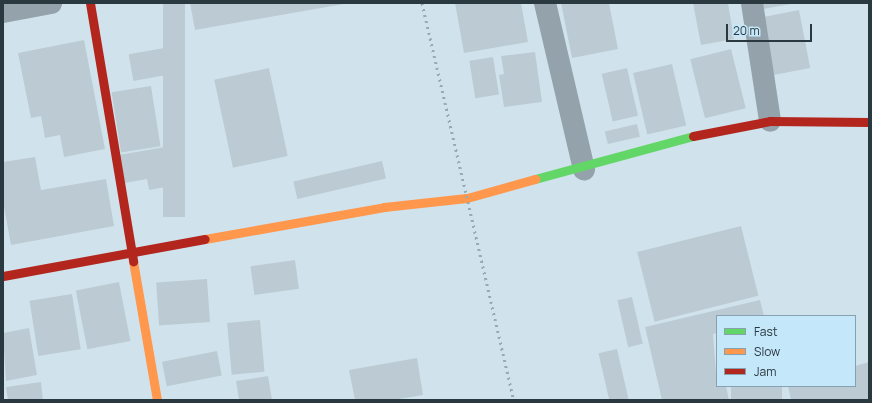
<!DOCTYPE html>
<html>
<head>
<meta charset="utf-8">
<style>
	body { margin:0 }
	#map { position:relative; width:872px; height:403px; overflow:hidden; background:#d0e3ed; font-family:Manrope,sans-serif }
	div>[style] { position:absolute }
	.building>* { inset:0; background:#bccbd3; transform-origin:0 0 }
	.street>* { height:22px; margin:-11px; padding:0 11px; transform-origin:11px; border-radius:11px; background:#94a2ab }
	.fast>* { height:9px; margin:-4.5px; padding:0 4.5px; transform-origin:4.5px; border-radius:4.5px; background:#63d668 }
	.slow>* { height:9px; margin:-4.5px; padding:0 4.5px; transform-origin:4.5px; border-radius:4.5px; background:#ff974d }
	.jam>* { height:9px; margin:-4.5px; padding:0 4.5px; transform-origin:4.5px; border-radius:4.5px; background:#b3261e }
	.rail>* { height:3px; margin-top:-1.5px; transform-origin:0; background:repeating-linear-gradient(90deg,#9aa8b0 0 2px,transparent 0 6px) }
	span { translate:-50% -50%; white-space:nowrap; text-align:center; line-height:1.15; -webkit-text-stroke:3px #c4e7f9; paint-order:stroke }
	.frame { position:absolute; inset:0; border:4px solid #2a383f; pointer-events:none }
	.legend { position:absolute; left:716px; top:315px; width:140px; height:72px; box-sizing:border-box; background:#c4e7f9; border:1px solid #86a1af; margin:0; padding:5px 7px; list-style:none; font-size:12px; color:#2a383f }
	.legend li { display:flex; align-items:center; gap:8px; height:20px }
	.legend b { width:20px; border:1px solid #86a1af }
	.scale { position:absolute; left:726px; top:24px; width:86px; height:18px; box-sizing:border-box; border:2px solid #2a383f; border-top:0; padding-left:5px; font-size:12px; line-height:14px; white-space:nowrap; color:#2a383f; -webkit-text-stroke:3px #c4e7f9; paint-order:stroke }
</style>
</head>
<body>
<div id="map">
	<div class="building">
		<i style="left:163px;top:3px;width:22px;height:214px"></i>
		<i style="clip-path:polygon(190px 3px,344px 3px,344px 4px,195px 30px)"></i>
		<i style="clip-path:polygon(455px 3px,521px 3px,528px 42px,464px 53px)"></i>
		<i style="clip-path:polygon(561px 3px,609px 3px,618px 49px,572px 58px)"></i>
		<i style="clip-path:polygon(693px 3px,728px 3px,734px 39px,701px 45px)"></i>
		<i style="clip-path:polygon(762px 3px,791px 3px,791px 4px,763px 9px)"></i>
		<i style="left:799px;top:10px;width:59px;height:40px;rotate:79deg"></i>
		<i style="clip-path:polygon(84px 40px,105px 149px,64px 157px,60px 135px,45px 138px,41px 116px,31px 118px,18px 53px)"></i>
		<i style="left:170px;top:47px;width:27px;height:42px;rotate:80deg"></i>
		<i style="left:731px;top:49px;width:61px;height:42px;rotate:76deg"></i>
		<i style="clip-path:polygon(535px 52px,542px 102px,504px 107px,499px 75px,504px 74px,501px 56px)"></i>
		<i style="left:493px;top:57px;width:38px;height:24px;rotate:81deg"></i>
		<i style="left:672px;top:64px;width:63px;height:40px;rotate:77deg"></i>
		<i style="left:269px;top:68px;width:90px;height:56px;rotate:78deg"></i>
		<i style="left:627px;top:68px;width:49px;height:26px;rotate:77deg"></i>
		<i style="left:151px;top:86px;width:61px;height:40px;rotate:81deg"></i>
		<i style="left:637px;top:124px;width:13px;height:33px;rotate:77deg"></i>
		<i style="clip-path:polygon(176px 145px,183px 184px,149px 190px,147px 179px,125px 183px,119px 155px)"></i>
		<i style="clip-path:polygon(35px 157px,41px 190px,106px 179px,114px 226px,11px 245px,3px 201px,3px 162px)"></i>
		<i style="left:382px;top:161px;width:18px;height:91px;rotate:77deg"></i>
		<i style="left:741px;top:226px;width:72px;height:107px;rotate:76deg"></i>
		<i style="left:295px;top:260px;width:29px;height:45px;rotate:82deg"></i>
		<i style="left:207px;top:279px;width:43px;height:51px;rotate:86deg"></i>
		<i style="left:119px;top:282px;width:60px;height:44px;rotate:79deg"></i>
		<i style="left:72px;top:294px;width:56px;height:43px;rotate:81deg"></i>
		<i style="left:632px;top:297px;width:48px;height:15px;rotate:77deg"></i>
		<i style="clip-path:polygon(760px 300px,764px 316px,717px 316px,717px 333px,713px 334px,717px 386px,726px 386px,729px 400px,662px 400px,645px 327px)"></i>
		<i style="left:260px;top:320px;width:52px;height:33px;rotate:85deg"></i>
		<i style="clip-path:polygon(29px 328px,37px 375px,6px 381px,3px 333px)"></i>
		<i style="left:617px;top:349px;width:52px;height:19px;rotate:77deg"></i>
		<i style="left:217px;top:351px;width:25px;height:56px;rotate:79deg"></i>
		<i style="clip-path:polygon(417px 358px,423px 395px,393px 400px,355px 400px,349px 370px)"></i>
		<i style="clip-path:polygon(869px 362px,869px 400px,791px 400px,788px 386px,855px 386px,855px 366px)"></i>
		<i style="clip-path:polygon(268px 376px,272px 400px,239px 400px,236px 381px)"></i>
		<i style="clip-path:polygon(41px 382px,43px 400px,8px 400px,6px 387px)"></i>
		<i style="left:731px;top:386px;width:51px;height:14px"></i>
	</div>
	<div class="street">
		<i style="left:545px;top:3px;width:171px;rotate:76.8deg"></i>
		<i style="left:752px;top:3px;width:119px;rotate:81.3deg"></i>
		<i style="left:3px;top:12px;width:49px;rotate:-10.6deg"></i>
	</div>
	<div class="fast">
		<i style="left:535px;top:179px;width:164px;rotate:-15.2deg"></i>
	</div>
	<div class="slow">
		<i style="left:205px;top:239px;width:182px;rotate:-10.1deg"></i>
		<i style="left:384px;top:207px;width:83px;rotate:-6.2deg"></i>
		<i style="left:467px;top:198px;width:71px;rotate:-15.6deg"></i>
		<i style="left:133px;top:261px;width:141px;rotate:80.2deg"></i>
	</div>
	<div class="jam">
		<i style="left:90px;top:3px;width:262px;rotate:80.5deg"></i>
		<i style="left:693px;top:136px;width:78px;rotate:-11deg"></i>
		<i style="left:770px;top:121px;width:99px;rotate:0.6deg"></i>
		<i style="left:3px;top:276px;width:205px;rotate:-10.4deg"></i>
	</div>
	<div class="rail">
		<i style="left:422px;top:3px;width:408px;rotate:77deg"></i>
	</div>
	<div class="frame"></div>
	<ul class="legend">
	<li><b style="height:5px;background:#63d668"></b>Fast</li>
	<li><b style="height:5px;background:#ff974d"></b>Slow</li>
	<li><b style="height:5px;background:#b3261e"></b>Jam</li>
	</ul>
	<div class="scale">20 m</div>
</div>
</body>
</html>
